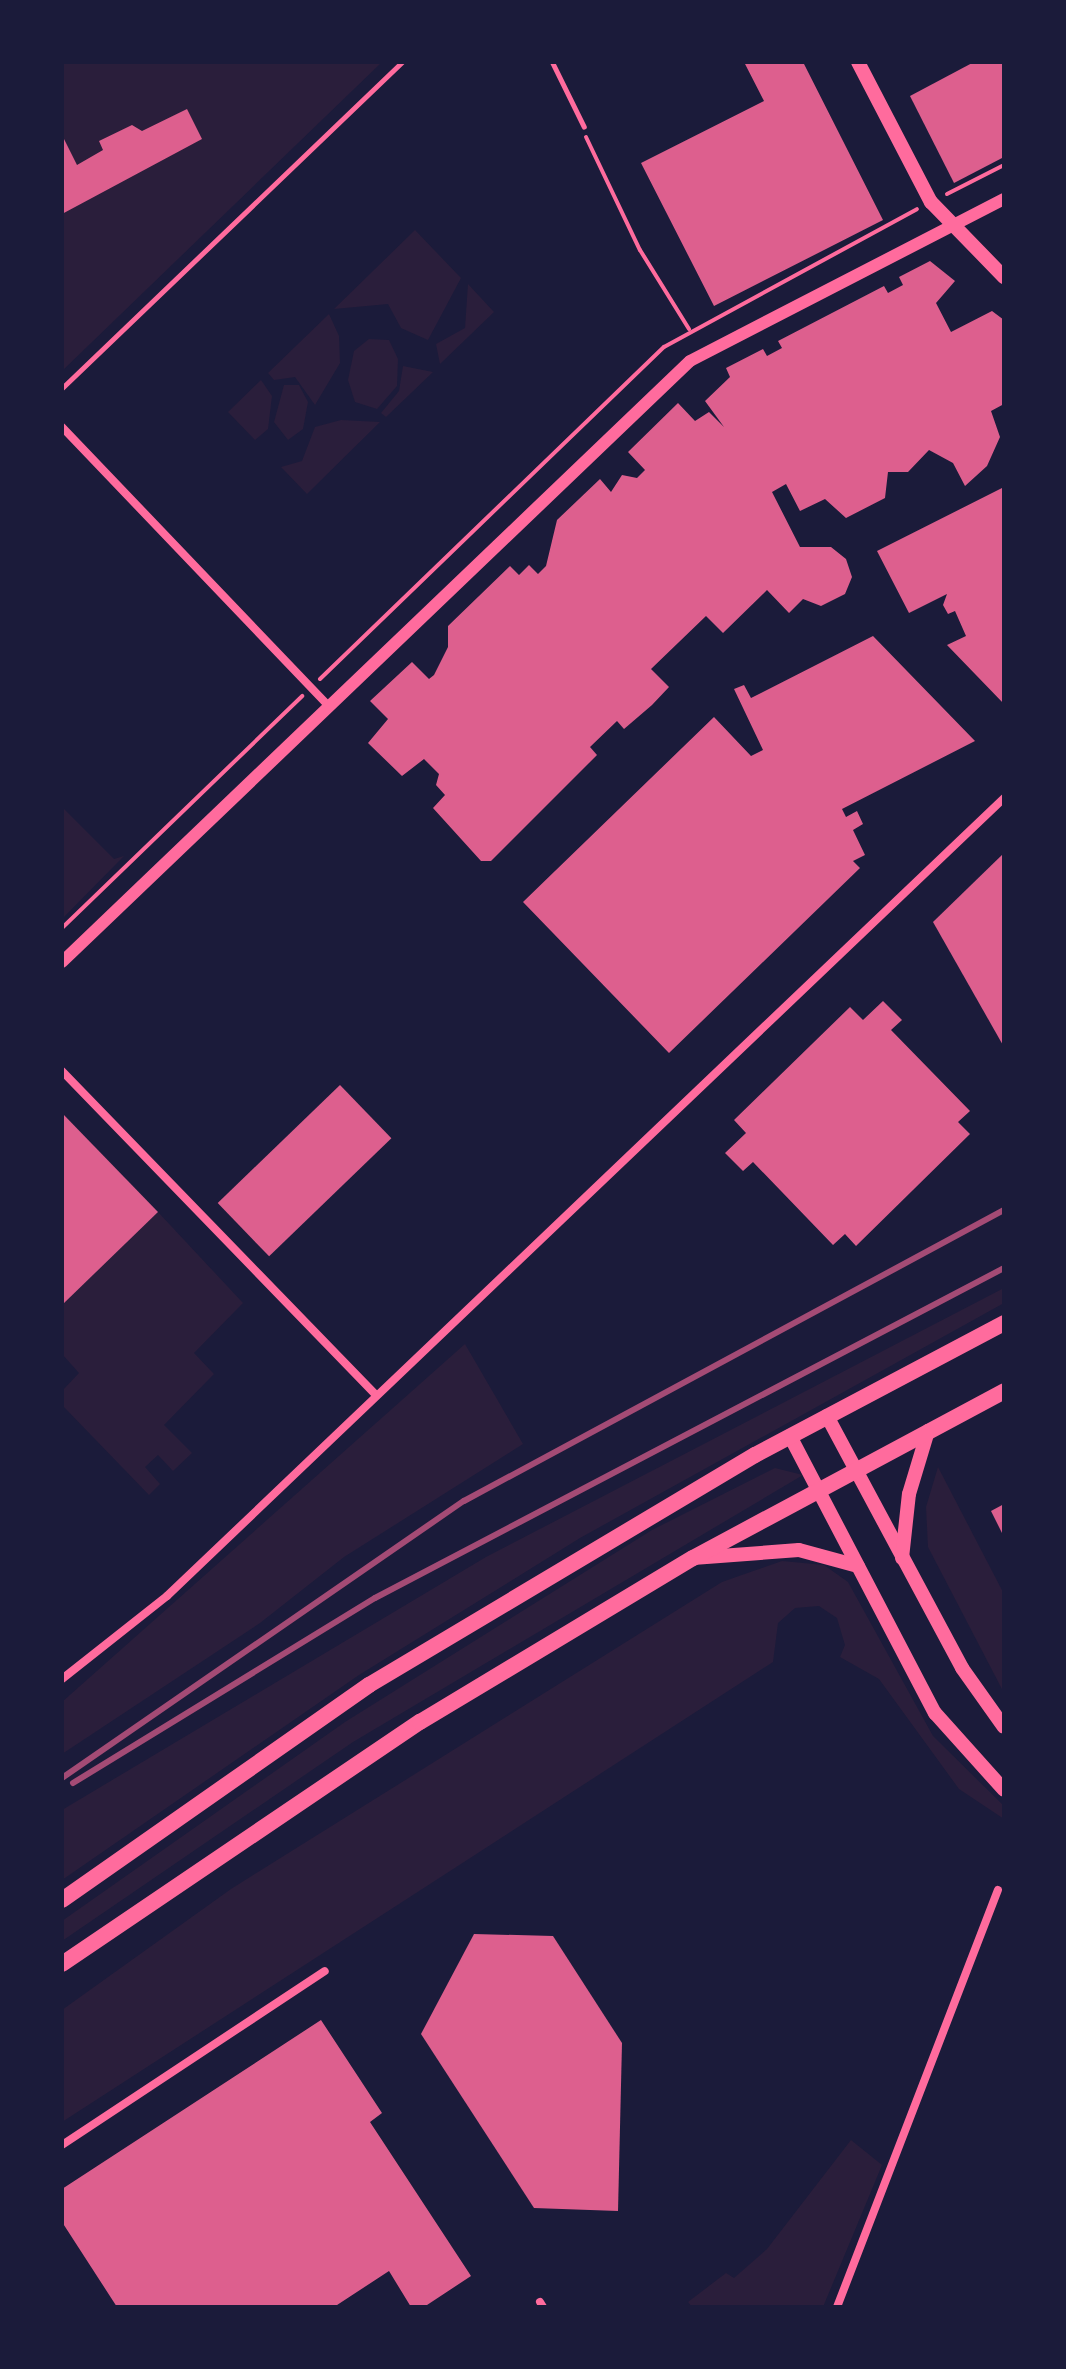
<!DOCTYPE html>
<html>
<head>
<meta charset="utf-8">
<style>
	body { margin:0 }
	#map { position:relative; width:1066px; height:2369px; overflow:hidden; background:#1b1b3a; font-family:Commissioner,sans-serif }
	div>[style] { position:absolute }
	.green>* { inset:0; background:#2a1e3b }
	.building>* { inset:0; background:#dd5f8e; transform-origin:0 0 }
	.path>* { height:4px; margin:-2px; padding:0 2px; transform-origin:2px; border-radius:2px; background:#ff6b9d }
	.service>* { height:5px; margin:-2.5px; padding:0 2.5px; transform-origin:2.5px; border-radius:2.5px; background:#ff6b9d }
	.minor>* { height:8px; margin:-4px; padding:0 4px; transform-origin:4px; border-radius:4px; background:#ff6b9d }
	.tertiary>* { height:12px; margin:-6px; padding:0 6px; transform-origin:6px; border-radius:6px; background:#ff6b9d }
	.secondary>* { height:14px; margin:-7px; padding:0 7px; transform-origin:7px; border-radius:7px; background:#ff6b9d }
	.trunk>* { height:16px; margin:-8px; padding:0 8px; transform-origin:8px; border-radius:8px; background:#ff6b9d }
	.rail>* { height:6px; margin:-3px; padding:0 3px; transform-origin:3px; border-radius:3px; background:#a44b75 }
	span { translate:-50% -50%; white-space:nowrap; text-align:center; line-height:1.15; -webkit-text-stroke:6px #1b1b3a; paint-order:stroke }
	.frame { position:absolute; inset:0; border:64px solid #1b1b3a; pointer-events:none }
</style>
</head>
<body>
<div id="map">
	<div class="green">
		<i style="clip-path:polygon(62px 62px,382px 62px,62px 371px)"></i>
		<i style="clip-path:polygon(415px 230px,461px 278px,428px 340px,401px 328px,388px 304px,334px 309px)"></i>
		<i style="clip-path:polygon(468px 284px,494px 312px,440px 364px,436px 344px,465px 328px)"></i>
		<i style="clip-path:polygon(329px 314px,339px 336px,340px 363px,315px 405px,295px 377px,274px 380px,268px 373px)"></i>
		<i style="clip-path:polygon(369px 339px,389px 340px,398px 359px,397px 386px,377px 409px,355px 402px,348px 380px,354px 351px)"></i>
		<i style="clip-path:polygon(403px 366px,433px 372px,386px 417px,381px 413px,399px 391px)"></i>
		<i style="clip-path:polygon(261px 380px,272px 396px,268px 429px,255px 440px,228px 412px)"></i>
		<i style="clip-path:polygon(284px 385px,299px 385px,308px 402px,303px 429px,288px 440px,274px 422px)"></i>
		<i style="clip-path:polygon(341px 420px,380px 422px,307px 494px,281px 467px,302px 461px,315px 427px)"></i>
		<i style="clip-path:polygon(62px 807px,114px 859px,124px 856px,62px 919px)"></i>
		<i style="clip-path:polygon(158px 1212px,243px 1303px,194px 1353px,214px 1374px,164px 1425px,192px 1453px,173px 1471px,158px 1455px,145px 1467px,160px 1484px,149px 1495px,62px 1405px,62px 1391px,79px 1373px,62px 1354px,62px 1305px)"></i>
		<i style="clip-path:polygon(1004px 1288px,1004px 1303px,580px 1538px,359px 1675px,62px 1880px,62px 1810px,486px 1557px)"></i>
		<i style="clip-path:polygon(465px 1344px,523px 1444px,344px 1557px,260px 1623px,62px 1754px,62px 1702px)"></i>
		<i style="clip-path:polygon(938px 1467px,1004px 1594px,1004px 1693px,928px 1547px,926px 1507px)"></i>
		<i style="clip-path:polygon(775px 1468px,803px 1475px,353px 1742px,62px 1941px,62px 1921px,345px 1722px,652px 1530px)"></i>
		<i style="clip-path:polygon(782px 1561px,824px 1565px,848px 1582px,933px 1736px,1004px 1806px,1004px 1819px,959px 1789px,879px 1679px,840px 1657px,845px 1645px,837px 1618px,819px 1606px,795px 1608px,778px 1623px,773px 1662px,62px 2122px,62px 2010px,231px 1889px,722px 1582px)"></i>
		<i style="clip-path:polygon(851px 2140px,882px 2165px,823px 2307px,692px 2307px,688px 2302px,726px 2273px,734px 2278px,767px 2249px)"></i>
	</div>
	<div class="building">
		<i style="clip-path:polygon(744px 62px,803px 62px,883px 220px,714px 306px,641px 163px,764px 101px)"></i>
		<i style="clip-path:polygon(974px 62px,1004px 62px,1004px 157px,954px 183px,910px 96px)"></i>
		<i style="clip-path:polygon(187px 109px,202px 139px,62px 214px,62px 135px,77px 165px,103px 150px,99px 141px,132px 125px,142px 131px)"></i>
		<i style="clip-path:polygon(930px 261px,955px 281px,936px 303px,951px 332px,992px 311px,1004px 320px,1004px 404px,991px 411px,1000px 437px,987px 466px,965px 486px,953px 463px,929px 450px,908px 472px,888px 472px,885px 498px,846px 518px,825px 499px,800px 511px,786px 484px,772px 492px,800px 547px,831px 547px,846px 559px,852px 577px,845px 594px,821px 606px,803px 599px,789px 613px,767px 590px,723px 633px,706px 616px,651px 669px,669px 687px,652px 705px,624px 729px,617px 721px,590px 747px,597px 755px,491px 861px,481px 861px,433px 808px,445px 795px,436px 785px,439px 774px,424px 759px,402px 776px,368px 743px,388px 719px,370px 701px,412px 662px,429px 679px,434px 675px,448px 647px,448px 626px,510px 566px,519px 575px,529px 565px,538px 574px,546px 566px,557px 520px,600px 479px,611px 492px,622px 475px,637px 478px,645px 470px,628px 452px,678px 403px,695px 421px,709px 412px,724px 427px,705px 401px,730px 377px,726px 368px,763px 349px,767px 356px,782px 348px,778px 341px,884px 286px,888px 293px,903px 285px,899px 277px)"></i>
		<i style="clip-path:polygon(1004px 487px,1004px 704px,947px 645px,966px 636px,955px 611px,948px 614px,943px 605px,947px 594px,909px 613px,877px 551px)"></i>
		<i style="clip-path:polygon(873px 636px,975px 741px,842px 809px,846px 817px,857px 811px,863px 824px,853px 830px,865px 855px,853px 861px,860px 868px,669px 1053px,523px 902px,714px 717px,751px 756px,763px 750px,734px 689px,744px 685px,751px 698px)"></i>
		<i style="clip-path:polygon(1004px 853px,1004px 1047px,933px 922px)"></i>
		<i style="clip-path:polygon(883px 1001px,902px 1020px,891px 1030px,970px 1111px,958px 1122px,970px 1134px,856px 1246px,845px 1234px,833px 1245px,753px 1162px,743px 1171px,725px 1153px,746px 1133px,734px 1120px,850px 1007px,863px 1020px)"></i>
		<i style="left:340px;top:1085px;width:74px;height:170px;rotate:46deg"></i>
		<i style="clip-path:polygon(62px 1113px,158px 1212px,62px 1305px)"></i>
		<i style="clip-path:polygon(1004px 1504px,1004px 1537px,991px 1511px)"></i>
		<i style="clip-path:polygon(474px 1934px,553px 1936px,622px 2043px,618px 2211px,534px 2208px,421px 2034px)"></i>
		<i style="clip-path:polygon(321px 2020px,382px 2113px,370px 2122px,471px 2276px,424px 2307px,411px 2307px,389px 2271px,334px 2307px,117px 2307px,62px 2222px,62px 2189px)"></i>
	</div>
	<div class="path">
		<i style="left:586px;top:137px;width:125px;rotate:64.5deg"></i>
		<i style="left:640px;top:250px;width:93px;rotate:58.2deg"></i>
		<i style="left:947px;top:194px;width:64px;rotate:-27deg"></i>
		<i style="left:320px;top:679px;width:478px;rotate:-44deg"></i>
		<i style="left:664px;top:347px;width:288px;rotate:-28.6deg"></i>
		<i style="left:62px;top:928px;width:334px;rotate:-44deg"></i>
	</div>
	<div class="service">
		<i style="left:552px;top:62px;width:72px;rotate:63.8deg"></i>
		<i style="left:62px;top:388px;width:471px;rotate:-43.8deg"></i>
	</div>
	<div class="minor">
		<i style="left:62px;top:427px;width:386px;rotate:46.3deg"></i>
		<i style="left:62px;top:1071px;width:451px;rotate:45.9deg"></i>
		<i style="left:62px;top:1679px;width:134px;rotate:-38.3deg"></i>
		<i style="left:167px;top:1596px;width:1156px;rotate:-43.63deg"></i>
		<i style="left:62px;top:2145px;width:315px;rotate:-33.5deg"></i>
		<i style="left:540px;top:2302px;width:6px;rotate:59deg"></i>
		<i style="left:837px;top:2307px;width:447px;rotate:-68.9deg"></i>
	</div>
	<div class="tertiary">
		<i style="left:62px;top:962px;width:869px;rotate:-43.74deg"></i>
		<i style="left:690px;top:361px;width:353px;rotate:-27.3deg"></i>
	</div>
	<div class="secondary">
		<i style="left:858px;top:62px;width:158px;rotate:62.5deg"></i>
		<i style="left:931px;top:202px;width:105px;rotate:45.8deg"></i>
		<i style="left:827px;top:1416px;width:286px;rotate:61.8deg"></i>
		<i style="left:962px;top:1668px;width:72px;rotate:54.6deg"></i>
		<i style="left:790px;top:1436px;width:313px;rotate:62.4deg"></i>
		<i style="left:935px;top:1713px;width:103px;rotate:48.1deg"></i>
		<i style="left:693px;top:1558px;width:106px;rotate:-4.3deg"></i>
		<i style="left:799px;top:1550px;width:61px;rotate:15.2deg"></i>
		<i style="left:902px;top:1558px;width:64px;rotate:-83.8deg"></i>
		<i style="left:909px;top:1494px;width:66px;rotate:-73.2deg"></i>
	</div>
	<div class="trunk">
		<i style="left:62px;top:1900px;width:375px;rotate:-35deg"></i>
		<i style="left:369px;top:1685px;width:449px;rotate:-30.8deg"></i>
		<i style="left:755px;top:1455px;width:282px;rotate:-27.9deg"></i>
		<i style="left:62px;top:1964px;width:432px;rotate:-34.1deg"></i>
		<i style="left:420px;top:1722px;width:318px;rotate:-31deg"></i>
		<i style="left:693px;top:1558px;width:353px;rotate:-28.2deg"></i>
	</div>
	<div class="rail">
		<i style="left:62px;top:1778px;width:488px;rotate:-34.6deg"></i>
		<i style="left:464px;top:1501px;width:613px;rotate:-28.32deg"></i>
		<i style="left:73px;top:1783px;width:354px;rotate:-31.5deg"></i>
		<i style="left:375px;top:1598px;width:710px;rotate:-27.68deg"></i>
	</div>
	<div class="frame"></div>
</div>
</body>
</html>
